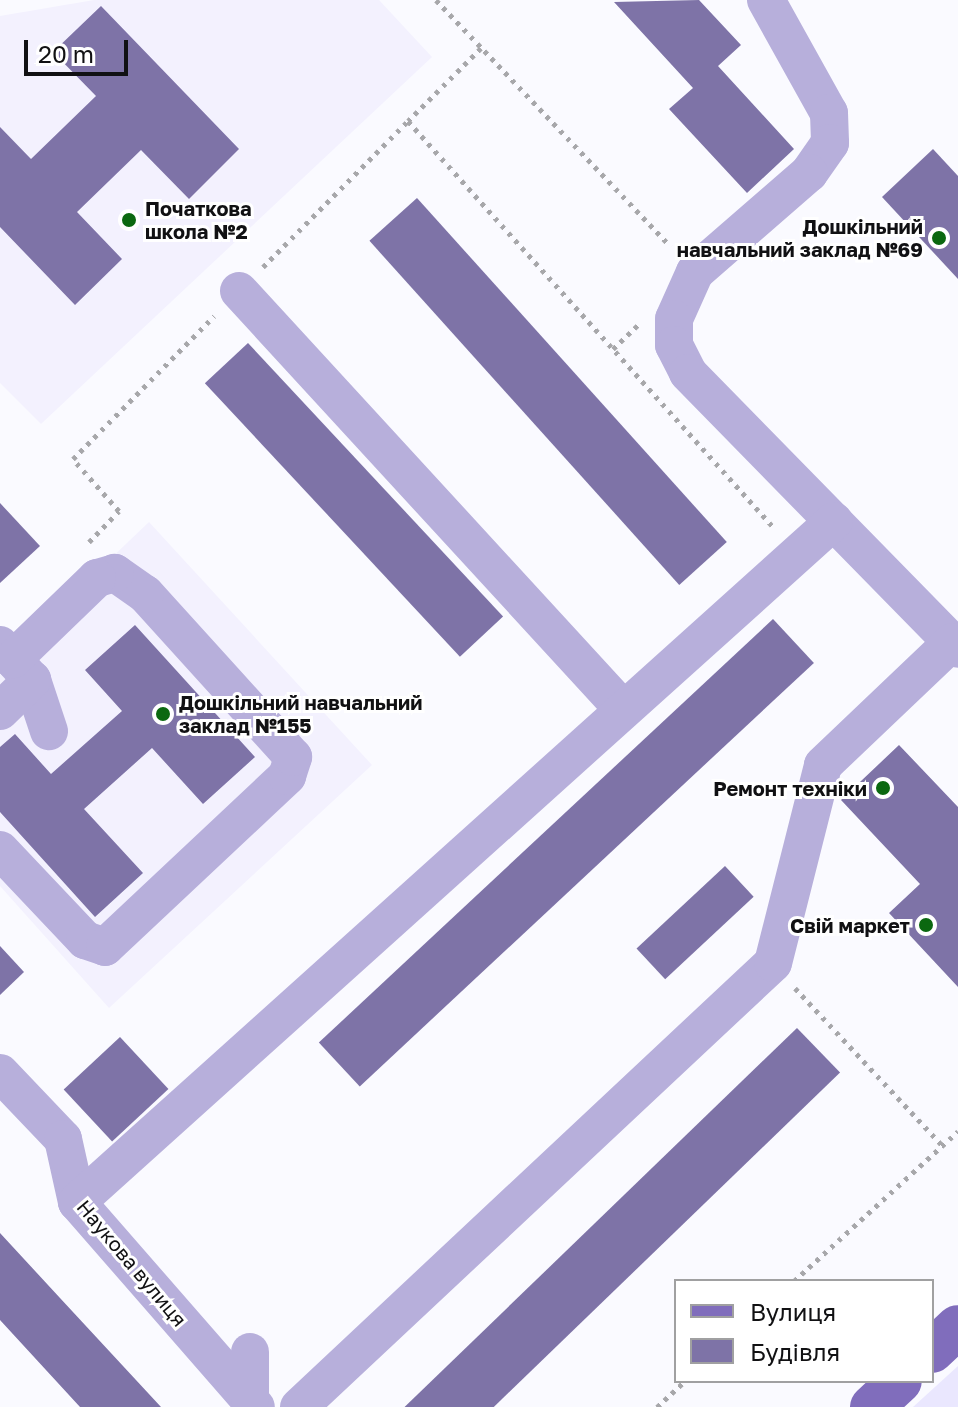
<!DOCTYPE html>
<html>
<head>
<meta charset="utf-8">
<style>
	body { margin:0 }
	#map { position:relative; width:958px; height:1407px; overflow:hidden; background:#fafaff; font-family:"Golos Text",sans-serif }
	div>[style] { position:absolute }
	.built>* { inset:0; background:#f3f1fe }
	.green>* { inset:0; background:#eae7fe }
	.building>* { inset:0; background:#7e73a7; transform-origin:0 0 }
	.path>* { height:5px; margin-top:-2.5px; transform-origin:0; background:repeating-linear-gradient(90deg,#a7a7aa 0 4px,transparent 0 10px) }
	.minor>* { height:38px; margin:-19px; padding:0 19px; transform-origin:19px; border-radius:19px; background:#b7afdb }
	.major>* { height:44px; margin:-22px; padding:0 22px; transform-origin:22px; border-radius:22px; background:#806dbc }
	.dots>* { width:22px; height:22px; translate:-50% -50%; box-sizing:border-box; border:4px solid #fff; border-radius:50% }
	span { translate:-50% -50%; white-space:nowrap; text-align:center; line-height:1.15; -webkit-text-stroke:6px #fff; paint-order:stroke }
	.poi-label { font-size:20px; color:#111113; font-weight:700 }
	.left { translate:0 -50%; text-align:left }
	.right { translate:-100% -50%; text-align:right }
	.street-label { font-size:20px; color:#111113 }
	.legend { position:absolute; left:674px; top:1279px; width:260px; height:104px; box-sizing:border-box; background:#fff; border:2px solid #a0a0a1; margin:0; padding:10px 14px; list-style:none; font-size:24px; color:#111113 }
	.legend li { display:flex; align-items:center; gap:16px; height:40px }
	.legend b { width:40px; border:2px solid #a0a0a1 }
	.scale { position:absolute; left:24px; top:40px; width:104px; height:36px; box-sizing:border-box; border:4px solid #111113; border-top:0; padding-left:10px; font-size:24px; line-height:28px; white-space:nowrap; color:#111113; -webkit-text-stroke:6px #fff; paint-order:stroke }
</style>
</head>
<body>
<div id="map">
	<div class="built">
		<i style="clip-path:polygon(94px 0,379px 0,432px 57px,41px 424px,0 383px,0 16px)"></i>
		<i style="clip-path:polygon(149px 522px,372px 765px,109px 1008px,0 886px,0 664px)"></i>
	</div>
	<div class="green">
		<i style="clip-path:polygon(958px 1366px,958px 1407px,913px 1407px)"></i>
	</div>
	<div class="building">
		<i style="clip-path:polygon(699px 0,741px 45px,718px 66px,794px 149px,747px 193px,669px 109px,693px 88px,614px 2px)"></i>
		<i style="clip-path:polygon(101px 6px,239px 149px,189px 199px,141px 150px,77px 212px,122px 259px,75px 305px,0 227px,0 127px,31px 159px,96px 96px,53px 52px)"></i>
		<i style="clip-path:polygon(933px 149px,958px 176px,958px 279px,882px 197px)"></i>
		<i style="left:417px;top:198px;width:463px;height:64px;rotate:48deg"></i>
		<i style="left:248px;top:343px;width:374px;height:59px;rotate:47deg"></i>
		<i style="clip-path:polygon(0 503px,40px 546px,0 583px)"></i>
		<i style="left:773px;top:619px;width:60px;height:621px;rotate:47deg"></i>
		<i style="clip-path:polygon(135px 625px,255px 757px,203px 804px,152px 748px,84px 809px,143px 873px,95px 917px,0 812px,0 747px,15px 734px,51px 774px,122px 711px,85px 670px)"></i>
		<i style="clip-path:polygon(899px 745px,958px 807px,958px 987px,889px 913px,920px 884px,841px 800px)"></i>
		<i style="left:725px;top:866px;width:42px;height:121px;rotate:47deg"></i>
		<i style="clip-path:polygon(0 946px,24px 972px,0 995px)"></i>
		<i style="left:797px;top:1028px;width:62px;height:552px;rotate:46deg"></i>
		<i style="left:120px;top:1037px;width:71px;height:77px;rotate:47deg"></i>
		<i style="clip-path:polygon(0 1233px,60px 1298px,161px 1407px,80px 1407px,0 1320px)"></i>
	</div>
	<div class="path">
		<i style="left:436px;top:0;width:340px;rotate:46.4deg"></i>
		<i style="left:481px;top:48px;width:103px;rotate:135deg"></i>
		<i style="left:408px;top:121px;width:549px;rotate:48.03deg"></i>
		<i style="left:263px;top:267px;width:206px;rotate:-45.2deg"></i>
		<i style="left:613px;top:349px;width:35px;rotate:-44deg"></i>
		<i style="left:89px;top:542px;width:43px;rotate:-45.9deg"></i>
		<i style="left:119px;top:511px;width:69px;rotate:-131.5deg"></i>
		<i style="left:73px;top:459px;width:201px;rotate:-45.4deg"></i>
		<i style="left:795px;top:988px;width:215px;rotate:46.9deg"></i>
		<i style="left:794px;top:1281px;width:222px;rotate:-42.4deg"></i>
		<i style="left:657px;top:1407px;width:38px;rotate:-43deg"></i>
	</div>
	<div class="minor">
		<i style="left:766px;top:0;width:129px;rotate:60.9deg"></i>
		<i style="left:829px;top:113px;width:30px;rotate:88deg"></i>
		<i style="left:830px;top:143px;width:37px;rotate:125deg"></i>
		<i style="left:809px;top:173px;width:151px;rotate:139deg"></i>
		<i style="left:695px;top:272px;width:51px;rotate:114.1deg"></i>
		<i style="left:674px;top:319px;width:26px;rotate:90deg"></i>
		<i style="left:674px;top:345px;width:31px;rotate:63deg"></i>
		<i style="left:688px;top:373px;width:386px;rotate:45.6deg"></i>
		<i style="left:239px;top:291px;width:566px;rotate:47.43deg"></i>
		<i style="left:0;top:645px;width:47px;rotate:47.6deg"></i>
		<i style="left:32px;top:680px;width:54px;rotate:71.6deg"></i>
		<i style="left:0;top:711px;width:45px;rotate:-44.1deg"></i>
		<i style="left:0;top:850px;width:124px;rotate:46.6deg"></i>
		<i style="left:85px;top:940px;width:21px;rotate:19deg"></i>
		<i style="left:105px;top:947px;width:250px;rotate:-43.2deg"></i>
		<i style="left:287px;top:776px;width:20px;rotate:-72deg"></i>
		<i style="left:293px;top:757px;width:220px;rotate:-132.2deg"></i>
		<i style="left:145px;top:594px;width:37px;rotate:-145deg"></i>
		<i style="left:115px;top:573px;width:19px;rotate:164deg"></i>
		<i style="left:97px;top:578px;width:117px;rotate:136deg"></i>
		<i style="left:0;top:1073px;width:91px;rotate:46.3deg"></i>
		<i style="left:63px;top:1139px;width:65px;rotate:77.5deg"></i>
		<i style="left:77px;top:1202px;width:272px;rotate:48.9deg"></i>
		<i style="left:77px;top:1202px;width:1018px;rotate:-41.97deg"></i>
		<i style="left:250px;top:1399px;width:47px;rotate:-90deg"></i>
		<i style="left:299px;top:1407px;width:649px;rotate:-43.13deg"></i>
		<i style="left:773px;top:963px;width:204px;rotate:-75.8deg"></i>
		<i style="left:823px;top:765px;width:178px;rotate:-43.6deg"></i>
	</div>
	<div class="major">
		<i style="left:932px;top:1351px;width:35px;rotate:-43deg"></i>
		<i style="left:872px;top:1407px;width:38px;rotate:-43deg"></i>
	</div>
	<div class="dots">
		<i style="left:129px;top:220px;background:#0b6810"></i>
		<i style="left:939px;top:238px;background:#0b6810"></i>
		<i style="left:163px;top:714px;background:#0b6810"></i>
		<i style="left:883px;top:788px;background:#0b6810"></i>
		<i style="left:926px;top:925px;background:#0b6810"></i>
	</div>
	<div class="poi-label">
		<span class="left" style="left:145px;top:220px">Початкова<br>школа №2</span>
		<span class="right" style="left:923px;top:238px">Дошкільний<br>навчальний заклад №69</span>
		<span class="left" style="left:179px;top:714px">Дошкільний навчальний<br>заклад №155</span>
		<span class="right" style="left:867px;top:788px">Ремонт техніки</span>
		<span class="right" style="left:910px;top:925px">Свiй маркет</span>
	</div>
	<div class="street-label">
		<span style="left:132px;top:1263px;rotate:50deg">Наукова вулиця</span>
	</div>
	<ul class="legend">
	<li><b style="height:10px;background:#806dbc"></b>Вулиця</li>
	<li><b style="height:22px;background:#7e73a7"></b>Будівля</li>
	</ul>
	<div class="scale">20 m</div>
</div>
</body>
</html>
